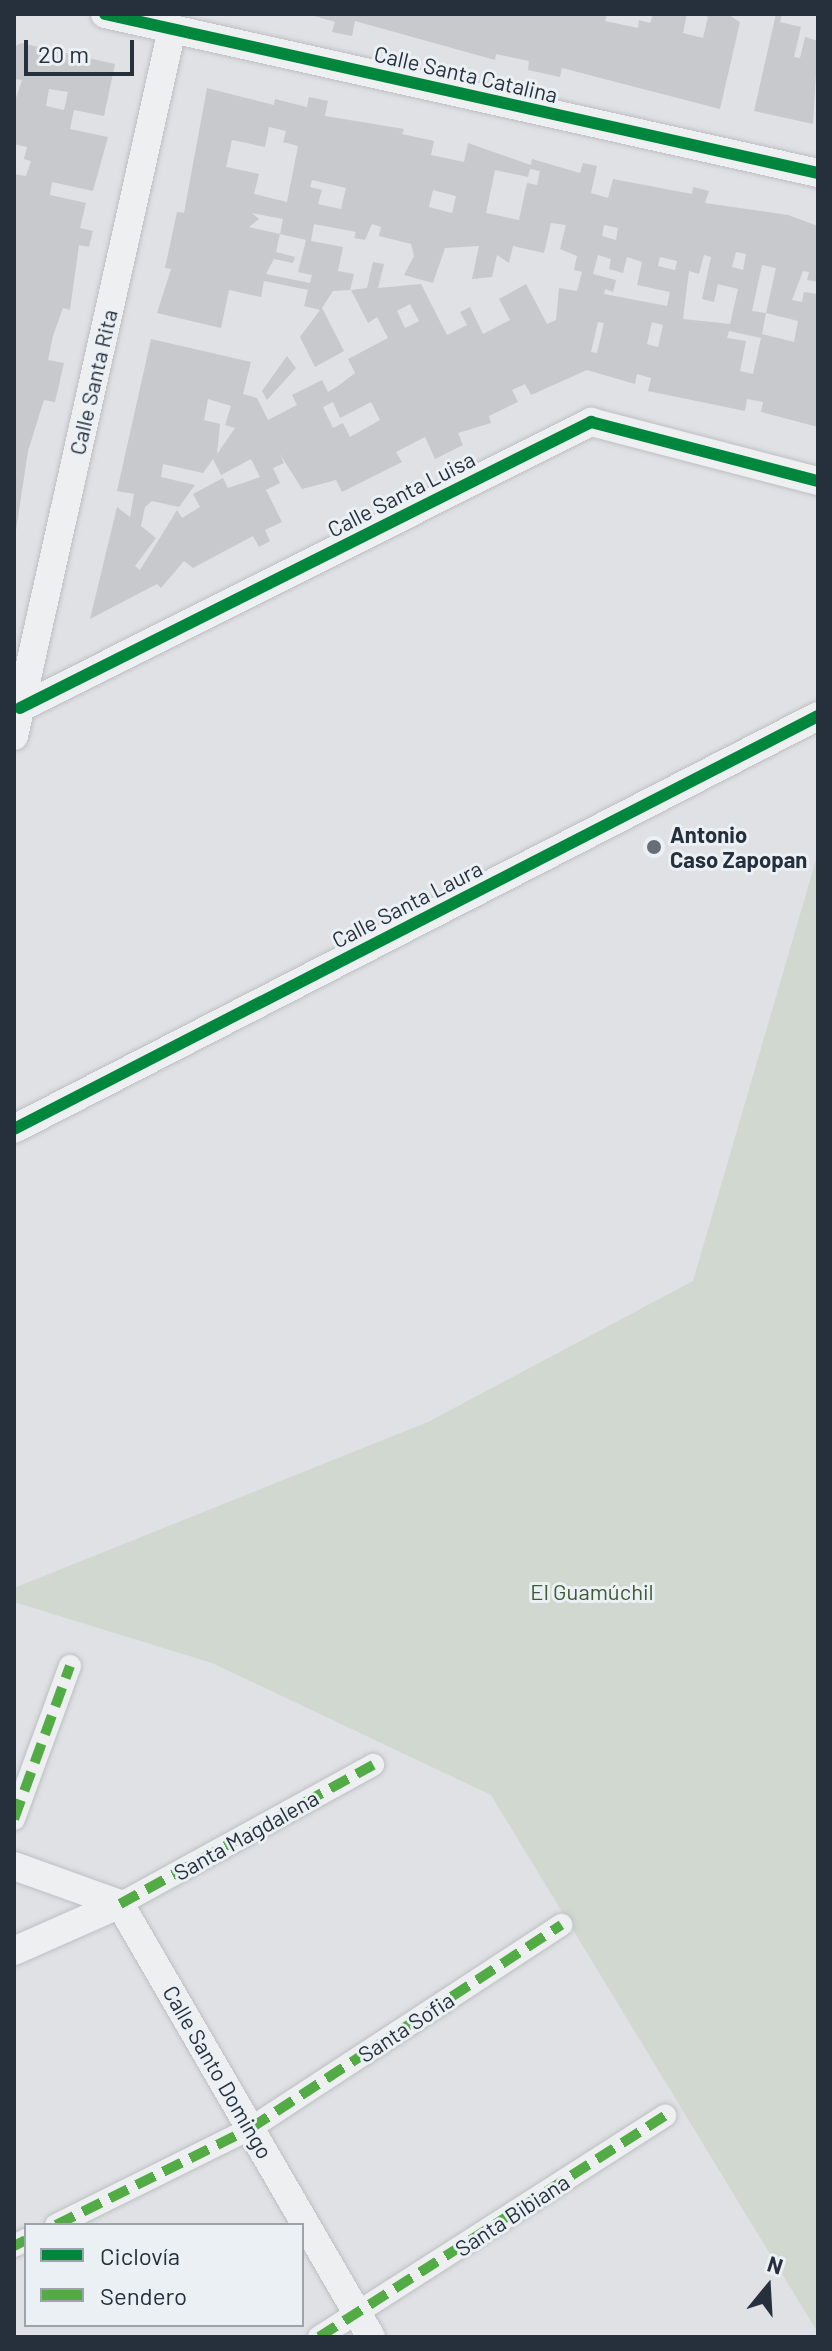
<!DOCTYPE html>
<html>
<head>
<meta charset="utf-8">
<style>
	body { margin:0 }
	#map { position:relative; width:832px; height:2351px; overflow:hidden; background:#dfe1e4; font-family:Barlow,sans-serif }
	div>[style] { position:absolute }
	.green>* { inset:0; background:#d0d8cf }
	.building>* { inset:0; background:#c7c9cc }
	.roads { filter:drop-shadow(0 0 2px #bdbfc2) drop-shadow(0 0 2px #bdbfc2) }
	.pedestrian>* { height:22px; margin:-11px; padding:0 11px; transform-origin:11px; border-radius:11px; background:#eeeff1 }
	.minor>* { height:28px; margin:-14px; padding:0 14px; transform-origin:14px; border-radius:14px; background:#eeeff1 }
	.quiet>* { height:10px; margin-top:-5px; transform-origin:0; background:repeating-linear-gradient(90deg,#53ab46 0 20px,transparent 0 30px) }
	.cycleway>* { height:12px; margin:-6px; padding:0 6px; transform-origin:6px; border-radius:6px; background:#00873e }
	.dots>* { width:22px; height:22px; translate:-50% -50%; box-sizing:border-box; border:4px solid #ebf0f4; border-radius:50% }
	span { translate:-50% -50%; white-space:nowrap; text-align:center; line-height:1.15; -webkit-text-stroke:6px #ebf0f4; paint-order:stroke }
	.street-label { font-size:22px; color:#26303d }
	.poi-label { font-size:22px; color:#26303d; font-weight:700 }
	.left { translate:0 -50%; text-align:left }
	.park-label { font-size:22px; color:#3e5933 }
	.frame { position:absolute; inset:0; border:16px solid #26303d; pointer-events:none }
	.legend { position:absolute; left:24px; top:2223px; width:280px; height:104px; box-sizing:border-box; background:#ebf0f4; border:2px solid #9ca3ab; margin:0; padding:10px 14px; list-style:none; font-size:24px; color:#26303d }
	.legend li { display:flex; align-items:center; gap:16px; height:40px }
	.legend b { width:40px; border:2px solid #9ca3ab }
	.north { position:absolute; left:728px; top:2247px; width:80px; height:80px; -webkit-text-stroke:6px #ebf0f4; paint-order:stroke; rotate:18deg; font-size:22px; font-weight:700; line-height:32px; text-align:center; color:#26303d }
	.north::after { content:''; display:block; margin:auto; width:28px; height:36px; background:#26303d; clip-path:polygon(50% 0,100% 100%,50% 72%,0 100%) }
	.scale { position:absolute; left:24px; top:40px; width:110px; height:36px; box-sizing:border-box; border:4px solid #26303d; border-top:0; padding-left:10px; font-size:24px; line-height:28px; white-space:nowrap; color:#26303d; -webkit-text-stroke:6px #ebf0f4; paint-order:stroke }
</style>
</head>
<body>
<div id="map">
	<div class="green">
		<i style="clip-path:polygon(818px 853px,818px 2333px,491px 1795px,212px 1663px,14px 1602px,14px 1588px,428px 1422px,693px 1281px)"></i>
	</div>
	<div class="building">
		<i style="clip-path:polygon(307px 14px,607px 14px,605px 21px,638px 28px,639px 20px,650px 23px,653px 14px,687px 14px,683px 33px,703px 38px,708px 17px,702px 14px,727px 14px,740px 22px,720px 109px,562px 68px,560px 77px,528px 70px,529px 61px,496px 54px,495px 60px,355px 21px,352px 36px,332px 32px,335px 22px)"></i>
		<i style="clip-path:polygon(776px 14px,782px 14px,780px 22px,801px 27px,794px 57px,800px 58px,805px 37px,818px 41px,813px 124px,754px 111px)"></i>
		<i style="clip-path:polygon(evenodd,21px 43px,115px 64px,104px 116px,74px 110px,70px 129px,108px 137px,93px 191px,52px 182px,50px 195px,86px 203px,80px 228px,93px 231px,89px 247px,79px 245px,70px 310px,63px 308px,53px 336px,48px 360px,64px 363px,55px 402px,44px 400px,28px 451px,15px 537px,14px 174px,26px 176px,31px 161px,24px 159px,27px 147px,14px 144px,14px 104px,22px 80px,14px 79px,14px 47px,21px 43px,49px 89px,68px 92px,64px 110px,46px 106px,49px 89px)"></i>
		<i style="clip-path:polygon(evenodd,207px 88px,274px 105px,275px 99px,307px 107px,309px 97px,328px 101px,325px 116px,404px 129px,402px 134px,434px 141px,431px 155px,464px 162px,468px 143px,531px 165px,532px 159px,580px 173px,583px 163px,597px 166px,591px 193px,608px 198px,613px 179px,692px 194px,693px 187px,709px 191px,705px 203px,788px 215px,818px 226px,818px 282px,807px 280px,809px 272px,803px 271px,792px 300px,802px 302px,804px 292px,818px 294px,818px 427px,761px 412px,763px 402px,747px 399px,745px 411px,648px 391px,651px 378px,637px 374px,635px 384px,587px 370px,531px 395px,525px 384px,512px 390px,518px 402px,489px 416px,491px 423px,458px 433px,463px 445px,435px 459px,425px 437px,396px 452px,402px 462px,342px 492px,336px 480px,302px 489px,280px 454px,284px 463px,273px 468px,280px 483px,266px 490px,282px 522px,265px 530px,270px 541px,259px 547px,253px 536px,193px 568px,184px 561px,161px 588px,157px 584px,90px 619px,117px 507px,130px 517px,134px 494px,117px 491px,151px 339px,251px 362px,243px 394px,257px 398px,268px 420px,297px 405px,292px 395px,322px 380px,328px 392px,338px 386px,355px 373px,348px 359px,388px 338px,377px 317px,368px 323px,351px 290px,367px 288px,373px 262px,384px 264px,378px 288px,421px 284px,447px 335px,467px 325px,460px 312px,470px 307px,483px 334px,510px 320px,499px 299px,526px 284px,547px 324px,556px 320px,559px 288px,577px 291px,582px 272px,574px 270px,577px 256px,560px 249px,566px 225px,551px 223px,544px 253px,513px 246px,509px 263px,497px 255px,492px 277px,472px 279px,479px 246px,445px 248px,433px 283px,404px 275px,414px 256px,411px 244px,379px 236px,381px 227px,372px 224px,365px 240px,354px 238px,356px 232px,314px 224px,311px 241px,343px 247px,338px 271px,354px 274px,350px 290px,333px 291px,322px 308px,344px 351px,315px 367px,300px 337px,320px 310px,304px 306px,308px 290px,264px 281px,261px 297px,229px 290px,221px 328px,157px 313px,171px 269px,165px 268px,177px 212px,184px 213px,207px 88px,269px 127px,286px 131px,283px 142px,298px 146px,287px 202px,254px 194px,259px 174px,226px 167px,232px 140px,265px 147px,269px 127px,207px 88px,530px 169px,540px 171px,537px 185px,527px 183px,519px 220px,486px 213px,495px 170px,528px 177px,530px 169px,207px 88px,312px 180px,346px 188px,341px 209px,318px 204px,322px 190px,310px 187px,312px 180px,207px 88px,433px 190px,456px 196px,452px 213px,429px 207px,433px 190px,207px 88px,252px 213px,283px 219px,280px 234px,306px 240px,298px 272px,312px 275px,310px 283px,266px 274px,274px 259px,293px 263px,295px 257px,276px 252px,280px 234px,249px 227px,259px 219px,252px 213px,207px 88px,604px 225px,618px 228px,616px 240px,602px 236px,604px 225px,207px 88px,736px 252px,746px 254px,743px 270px,732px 267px,736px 252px,207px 88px,598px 255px,611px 259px,609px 269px,623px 273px,627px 257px,642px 262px,637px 285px,670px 292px,667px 306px,604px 294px,605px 289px,613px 292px,616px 280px,593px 274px,598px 255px,207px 88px,704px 255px,711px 257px,702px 299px,714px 302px,718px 284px,738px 289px,730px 324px,683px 319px,689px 271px,699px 274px,704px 255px,207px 88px,660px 257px,677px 261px,675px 270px,658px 266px,660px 257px,207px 88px,762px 265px,776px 268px,766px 313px,798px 321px,794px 342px,762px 334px,766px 313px,752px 311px,762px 265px,207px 88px,410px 304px,419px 321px,405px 328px,397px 311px,410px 304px,207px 88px,598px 322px,604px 323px,597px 353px,591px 352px,598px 322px,207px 88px,652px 322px,663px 325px,658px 347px,647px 344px,652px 322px,207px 88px,729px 331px,761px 338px,753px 374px,740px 371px,746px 341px,727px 338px,729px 331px,207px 88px,208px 399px,231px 406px,225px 425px,235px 428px,217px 454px,220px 424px,204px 420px,208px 399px,207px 88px,333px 402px,340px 418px,371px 402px,380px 420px,350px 437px,343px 423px,333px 428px,323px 407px,333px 402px,207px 88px,213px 459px,221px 475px,251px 459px,260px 477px,228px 488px,223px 478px,193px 494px,200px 507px,182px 518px,177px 510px,140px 570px,135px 566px,156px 538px,141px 526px,145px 507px,152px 501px,179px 507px,195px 485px,161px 477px,163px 464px,203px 473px,213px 459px)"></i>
		<i style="clip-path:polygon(287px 356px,296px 368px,267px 400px,262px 391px)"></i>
	</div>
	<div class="roads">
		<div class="pedestrian">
			<i style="left:14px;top:1819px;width:163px;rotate:-69.9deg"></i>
			<i style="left:120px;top:1904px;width:289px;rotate:-28.8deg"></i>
			<i style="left:56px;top:2225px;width:218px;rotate:-26.4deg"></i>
			<i style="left:251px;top:2128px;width:371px;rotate:-33.2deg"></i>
			<i style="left:14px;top:2246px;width:13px;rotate:-27deg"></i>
			<i style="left:319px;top:2337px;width:411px;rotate:-32.6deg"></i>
		</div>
		<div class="minor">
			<i style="left:105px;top:14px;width:731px;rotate:12.57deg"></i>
			<i style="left:20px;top:708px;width:639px;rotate:-26.61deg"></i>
			<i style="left:591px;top:422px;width:235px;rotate:14.6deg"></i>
			<i style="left:14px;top:736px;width:724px;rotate:-77.4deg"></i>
			<i style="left:14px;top:1129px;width:904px;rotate:-27.19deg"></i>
			<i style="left:14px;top:1866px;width:113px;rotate:19.7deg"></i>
			<i style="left:120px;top:1904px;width:500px;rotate:59.9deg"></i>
			<i style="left:14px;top:1951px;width:116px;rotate:-23.9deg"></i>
		</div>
	</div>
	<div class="quiet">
		<i style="left:14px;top:1819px;width:163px;rotate:-69.9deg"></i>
		<i style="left:120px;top:1904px;width:289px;rotate:-28.8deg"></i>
		<i style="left:56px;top:2225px;width:218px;rotate:-26.4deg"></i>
		<i style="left:251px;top:2128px;width:371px;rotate:-33.2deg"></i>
		<i style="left:14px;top:2246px;width:13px;rotate:-27deg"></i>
		<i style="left:319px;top:2337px;width:411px;rotate:-32.6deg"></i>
	</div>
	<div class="cycleway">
		<i style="left:105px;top:14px;width:731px;rotate:12.57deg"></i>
		<i style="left:20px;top:708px;width:639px;rotate:-26.61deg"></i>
		<i style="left:591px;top:422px;width:235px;rotate:14.6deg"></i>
		<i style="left:14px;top:1129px;width:904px;rotate:-27.19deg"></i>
	</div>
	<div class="dots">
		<i style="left:654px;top:847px;background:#676e77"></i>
	</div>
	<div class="street-label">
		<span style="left:466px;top:74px;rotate:13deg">Calle Santa Catalina</span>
		<span style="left:93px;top:382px;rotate:-77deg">Calle Santa Rita</span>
		<span style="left:401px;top:494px;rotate:-27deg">Calle Santa Luisa</span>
		<span style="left:407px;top:904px;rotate:-27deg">Calle Santa Laura</span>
		<span style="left:246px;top:1835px;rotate:-29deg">Santa Magdalena</span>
		<span style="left:406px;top:2027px;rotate:-33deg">Santa Sofia</span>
		<span style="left:218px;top:2072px;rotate:60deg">Calle Santo Domingo</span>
		<span style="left:512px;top:2215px;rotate:-33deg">Santa Bibiana</span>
	</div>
	<div class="poi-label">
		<span class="left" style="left:670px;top:847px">Antonio<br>Caso Zapopan</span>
	</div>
	<div class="park-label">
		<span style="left:592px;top:1592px">El Guamúchil</span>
	</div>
	<div class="frame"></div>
	<ul class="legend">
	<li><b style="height:10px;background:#00873e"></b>Ciclovía</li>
	<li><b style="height:10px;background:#53ab46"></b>Sendero</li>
	</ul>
	<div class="north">N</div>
	<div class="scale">20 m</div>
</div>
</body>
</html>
